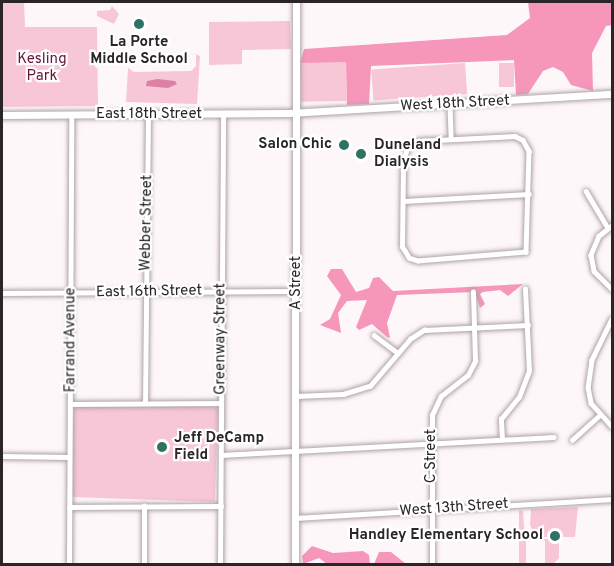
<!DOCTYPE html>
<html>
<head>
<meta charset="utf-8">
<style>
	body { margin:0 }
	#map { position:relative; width:614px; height:566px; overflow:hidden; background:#fef7f9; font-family:Overpass,sans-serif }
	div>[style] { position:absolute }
	.green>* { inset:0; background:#f7c6d7; transform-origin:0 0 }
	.forest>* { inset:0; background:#f596ba }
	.water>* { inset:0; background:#dd80a4 }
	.roads { filter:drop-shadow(0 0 2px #aea3a6) drop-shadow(0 0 2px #aea3a6) }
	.street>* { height:4.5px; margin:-2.25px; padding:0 2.25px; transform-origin:2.25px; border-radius:2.25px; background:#fff }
	.secondary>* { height:7px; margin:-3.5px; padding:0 3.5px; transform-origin:3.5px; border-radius:3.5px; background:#fff }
	.dots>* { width:16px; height:16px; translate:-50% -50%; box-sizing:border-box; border:3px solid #fff; border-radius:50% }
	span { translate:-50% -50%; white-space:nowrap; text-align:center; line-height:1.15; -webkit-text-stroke:4.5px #fff; paint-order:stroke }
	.poi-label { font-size:15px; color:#2a2527; font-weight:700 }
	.right { translate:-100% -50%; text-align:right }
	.left { translate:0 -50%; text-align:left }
	.park-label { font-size:15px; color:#68153e }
	.street-label { font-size:15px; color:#2a2527 }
	.frame { position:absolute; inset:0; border:3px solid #2a2527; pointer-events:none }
</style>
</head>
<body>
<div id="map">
	<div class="green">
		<i style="clip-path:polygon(2px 2px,24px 2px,25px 27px,97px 27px,98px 106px,2px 107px)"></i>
		<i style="clip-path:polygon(112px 6px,119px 14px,114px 24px,97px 16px,97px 11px,110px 10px)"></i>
		<i style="clip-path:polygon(290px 21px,291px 49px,242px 50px,242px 64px,209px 65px,209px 22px)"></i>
		<i style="clip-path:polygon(192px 53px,200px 56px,197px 104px,126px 102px,128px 68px,134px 72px,191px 71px,196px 66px,196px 55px)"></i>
		<i style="left:346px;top:61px;width:40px;height:46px;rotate:89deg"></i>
		<i style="left:465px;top:63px;width:31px;height:94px;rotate:86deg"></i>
		<i style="left:499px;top:63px;width:15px;height:24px"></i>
		<i style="left:218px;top:407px;width:95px;height:144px;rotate:92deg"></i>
		<i style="clip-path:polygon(578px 507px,575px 537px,535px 537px,530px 525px,531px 509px)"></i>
		<i style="clip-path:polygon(519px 510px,523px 511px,524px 528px,532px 538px,526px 541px,526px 564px,519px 564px)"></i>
		<i style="clip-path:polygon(540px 539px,559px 539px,559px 558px,553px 564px,545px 564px,545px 541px)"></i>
	</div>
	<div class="forest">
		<i style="clip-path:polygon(528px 2px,612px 2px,612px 25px,606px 26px,592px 53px,593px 91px,571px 85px,563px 72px,553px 67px,543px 71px,528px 94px,516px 95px,514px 60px,371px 66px,369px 104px,347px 105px,346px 62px,300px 63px,304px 49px,507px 35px,530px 18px)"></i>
		<i style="clip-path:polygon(331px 269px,342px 269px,356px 292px,369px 288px,373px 278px,379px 277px,393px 291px,523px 284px,508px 296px,500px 290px,483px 292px,480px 294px,485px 304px,480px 308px,475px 292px,397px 295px,387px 323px,390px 338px,387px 337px,372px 324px,359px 330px,356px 327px,367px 300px,347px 301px,338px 313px,341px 333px,320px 325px,330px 319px,341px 295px,327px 276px)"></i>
		<i style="clip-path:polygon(312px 546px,333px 553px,363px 551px,369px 555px,370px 564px,327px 564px,319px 558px,303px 564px,302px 556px)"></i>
		<i style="clip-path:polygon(379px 552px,391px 552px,406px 564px,374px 564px)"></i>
	</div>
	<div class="water">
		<i style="clip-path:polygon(158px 79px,175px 81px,177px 84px,168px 88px,146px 86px,147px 81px)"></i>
	</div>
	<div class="roads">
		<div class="street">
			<i style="left:450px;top:105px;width:34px;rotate:88deg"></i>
			<i style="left:515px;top:136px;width:9px;rotate:27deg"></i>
			<i style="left:523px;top:140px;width:13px;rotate:61deg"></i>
			<i style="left:529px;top:151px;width:101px;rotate:91.7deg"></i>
			<i style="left:526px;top:252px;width:108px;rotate:175.2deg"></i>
			<i style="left:418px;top:261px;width:9px;rotate:-162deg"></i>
			<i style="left:409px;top:258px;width:13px;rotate:-122deg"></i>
			<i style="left:402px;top:247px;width:86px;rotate:-89.3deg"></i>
			<i style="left:403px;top:161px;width:16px;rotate:-72deg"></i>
			<i style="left:408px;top:146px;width:11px;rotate:-27deg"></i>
			<i style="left:418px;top:141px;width:97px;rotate:-3deg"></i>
			<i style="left:586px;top:191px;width:43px;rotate:59.3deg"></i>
			<i style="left:403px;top:201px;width:126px;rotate:-3.2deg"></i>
			<i style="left:612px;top:226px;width:16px;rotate:142deg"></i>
			<i style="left:599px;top:236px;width:21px;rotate:113deg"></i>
			<i style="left:591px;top:255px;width:16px;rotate:79deg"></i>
			<i style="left:594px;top:271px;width:25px;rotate:45deg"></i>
			<i style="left:2px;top:293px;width:294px;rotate:-0.4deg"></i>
			<i style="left:612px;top:319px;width:46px;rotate:116deg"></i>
			<i style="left:592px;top:360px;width:27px;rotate:98deg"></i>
			<i style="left:588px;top:387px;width:16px;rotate:79deg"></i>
			<i style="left:591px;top:403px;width:31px;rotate:48deg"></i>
			<i style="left:374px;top:335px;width:30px;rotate:37deg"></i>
			<i style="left:296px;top:396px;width:47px;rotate:-2.4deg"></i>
			<i style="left:343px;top:394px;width:28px;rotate:-17deg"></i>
			<i style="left:370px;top:386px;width:62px;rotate:-49.6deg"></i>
			<i style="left:410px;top:339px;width:17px;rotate:-33deg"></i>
			<i style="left:424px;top:330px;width:104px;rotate:-2.8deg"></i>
			<i style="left:145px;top:403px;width:289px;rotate:-89.4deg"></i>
			<i style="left:70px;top:404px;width:151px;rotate:-0.4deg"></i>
			<i style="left:502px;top:440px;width:21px;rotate:-93deg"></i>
			<i style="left:501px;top:419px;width:28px;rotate:-51deg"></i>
			<i style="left:519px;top:397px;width:28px;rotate:-69deg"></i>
			<i style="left:529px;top:371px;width:82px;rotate:-92.8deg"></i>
			<i style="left:572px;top:440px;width:36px;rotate:-42deg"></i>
			<i style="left:221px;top:455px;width:333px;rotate:-3.1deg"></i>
			<i style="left:2px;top:456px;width:67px;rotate:0.9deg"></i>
			<i style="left:69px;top:507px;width:152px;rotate:-0.4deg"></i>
			<i style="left:295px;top:518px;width:318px;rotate:-3.4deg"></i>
			<i style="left:69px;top:564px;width:448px;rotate:-89.7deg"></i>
			<i style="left:144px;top:564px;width:58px;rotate:-90deg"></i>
			<i style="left:220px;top:564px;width:450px;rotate:-89.6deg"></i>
			<i style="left:432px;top:564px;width:149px;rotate:-90deg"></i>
			<i style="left:432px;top:415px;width:21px;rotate:-65deg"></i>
			<i style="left:441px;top:396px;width:34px;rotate:-38deg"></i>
			<i style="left:468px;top:375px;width:16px;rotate:-63deg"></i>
			<i style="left:475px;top:361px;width:69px;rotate:-91.7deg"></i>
		</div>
		<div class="secondary">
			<i style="left:2px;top:115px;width:287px;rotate:-0.4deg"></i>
			<i style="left:289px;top:113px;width:324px;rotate:-3.4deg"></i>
			<i style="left:295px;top:564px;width:562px;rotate:-89.9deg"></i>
		</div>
	</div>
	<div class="dots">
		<i style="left:139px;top:24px;background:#2f7263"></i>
		<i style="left:344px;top:145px;background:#2f7263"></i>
		<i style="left:361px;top:154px;background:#2f7263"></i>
		<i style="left:162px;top:447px;background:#2f7263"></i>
		<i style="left:555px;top:536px;background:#2f7263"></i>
	</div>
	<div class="poi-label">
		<span style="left:139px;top:51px">La Porte<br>Middle School</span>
		<span class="right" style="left:332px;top:145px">Salon Chic</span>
		<span class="left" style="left:374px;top:154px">Duneland<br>Dialysis</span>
		<span class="left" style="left:174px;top:447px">Jeff DeCamp<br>Field</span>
		<span class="right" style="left:543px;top:536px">Handley Elementary School</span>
	</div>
	<div class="park-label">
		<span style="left:42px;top:68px">Kesling<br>Park</span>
	</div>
	<div class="street-label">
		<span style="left:455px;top:104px;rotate:-3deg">West 18th Street</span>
		<span style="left:149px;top:115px">East 18th Street</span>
		<span style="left:147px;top:223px;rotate:-89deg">Webber Street</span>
		<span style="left:297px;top:283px;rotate:-90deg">A Street</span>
		<span style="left:149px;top:292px;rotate:-1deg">East 16th Street</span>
		<span style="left:221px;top:339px;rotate:-90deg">Greenway Street</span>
		<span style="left:71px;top:340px;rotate:-90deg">Farrand Avenue</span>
		<span style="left:432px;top:456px;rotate:-90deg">C Street</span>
		<span style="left:454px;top:508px;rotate:-4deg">West 13th Street</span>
	</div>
	<div class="frame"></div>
</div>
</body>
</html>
